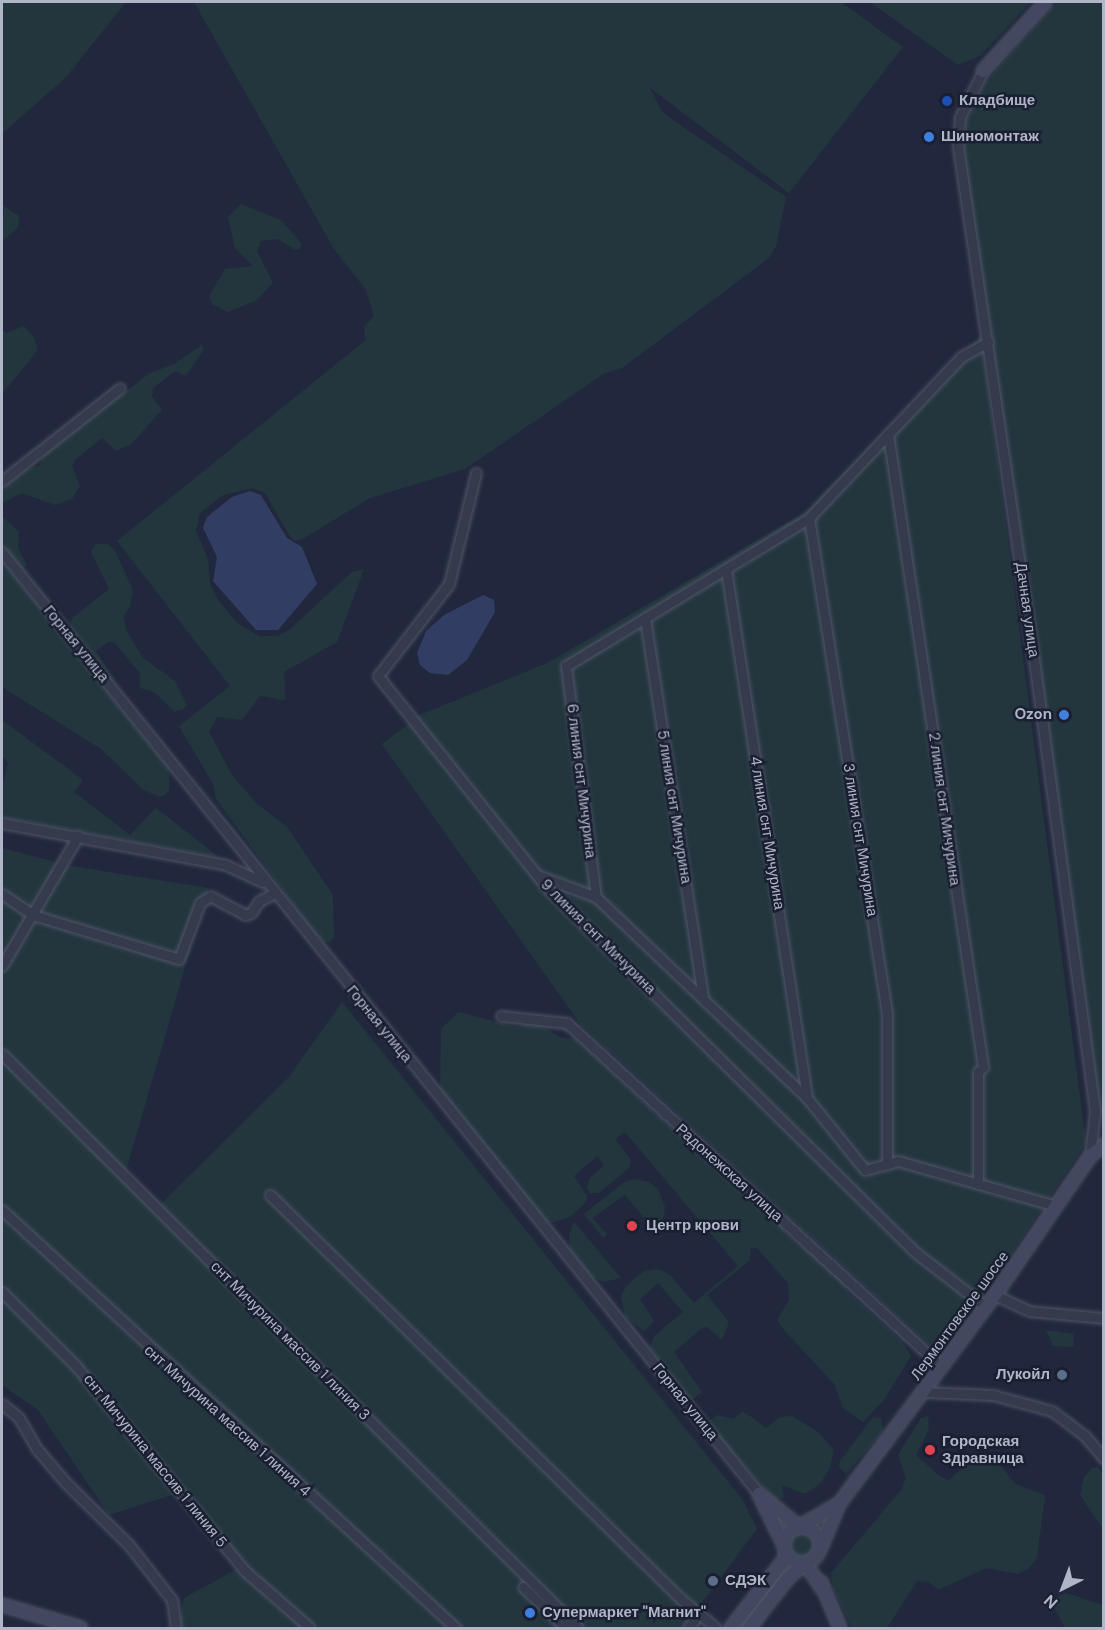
<!DOCTYPE html>
<html>
<head>
<meta charset="utf-8">
<style>
	body { margin:0 }
	#map { position:relative; width:1105px; height:1630px; overflow:hidden; background:#21283d; font-family:"DM Sans",sans-serif }
	div>[style] { position:absolute }
	.green>* { inset:0; background:#23363e }
	.round { border-radius:50% }
	.water>* { inset:0; background:#323d63 }
	.roads { filter:drop-shadow(0 0 2px #505568) drop-shadow(0 0 2px #505568) }
	.street>* { height:9px; margin:-4.5px; padding:0 4.5px; transform-origin:4.5px; border-radius:4.5px; background:#353a4d }
	.secondary>* { height:12px; margin:-6px; padding:0 6px; transform-origin:6px; border-radius:6px; background:#434860 }
	.secondary>.ring { margin:-6px; padding:0; box-sizing:content-box; background:none; border:12px solid #434860; border-radius:50% }
	.dots>* { width:16px; height:16px; translate:-50% -50%; box-sizing:border-box; border:3px solid #1a2031; border-radius:50% }
	span { translate:-50% -50%; white-space:nowrap; text-align:center; line-height:1.15; -webkit-text-stroke:5px #1a2031; paint-order:stroke }
	.poi-label { font-size:15px; color:#b0b5c8; font-weight:700 }
	.left { translate:0 -50%; text-align:left }
	.right { translate:-100% -50%; text-align:right }
	.street-label { font-size:15px; color:#b0b5c8 }
	.frame { position:absolute; inset:0; border:3px solid #b0b5c8; pointer-events:none }
	.north { position:absolute; left:1033px; top:1558px; width:60px; height:60px; -webkit-text-stroke:4px #1a2031; paint-order:stroke; rotate:222deg; font-size:16px; font-weight:700; line-height:24px; text-align:center; color:#b0b5c8 }
	.north::after { content:''; display:block; margin:auto; width:21px; height:27px; background:#b0b5c8; clip-path:polygon(50% 0,100% 100%,50% 72%,0 100%) }
</style>
</head>
<body>
<div id="map">
	<div class="green">
		<i style="clip-path:polygon(2px 2px,126px 2px,67px 76px,2px 134px)"></i>
		<i style="clip-path:polygon(194px 2px,841px 2px,903px 47px,789px 193px,649px 87px,662px 111px,673px 120px,786px 197px,776px 246px,769px 258px,622px 368px,603px 374px,465px 469px,370px 498px,304px 538px,295px 541px,289px 535px,265px 493px,253px 488px,223px 495px,200px 513px,196px 531px,208px 559px,210px 584px,218px 600px,237px 623px,259px 636px,277px 636px,288px 631px,352px 572px,364px 569px,337px 642px,284px 672px,285px 700px,260px 696px,242px 720px,217px 717px,209px 732px,232px 775px,256px 803px,287px 827px,333px 895px,334px 937px,330px 942px,324px 942px,315px 934px,216px 799px,213px 784px,179px 726px,230px 686px,117px 541px,366px 340px,364px 327px,374px 316px,366px 290px,334px 249px)"></i>
		<i style="clip-path:polygon(870px 2px,1031px 2px,980px 56px,958px 65px)"></i>
		<i style="clip-path:polygon(1057px 2px,1104px 2px,1103px 1126px,964px 154px,966px 121px,986px 81px)"></i>
		<i style="clip-path:polygon(241px 204px,281px 220px,302px 244px,299px 249px,294px 249px,278px 239px,261px 241px,257px 251px,273px 283px,257px 300px,228px 312px,212px 304px,209px 296px,225px 269px,253px 266px,235px 248px,228px 217px)"></i>
		<i style="clip-path:polygon(4px 206px,19px 216px,18px 228px,2px 241px)"></i>
		<i style="clip-path:polygon(24px 326px,35px 339px,37px 351px,2px 394px,2px 330px,7px 333px)"></i>
		<i style="clip-path:polygon(981px 335px,1086px 1143px,942px 1357px,581px 1025px,382px 744px,420px 715px,547px 663px,804px 513px)"></i>
		<i style="clip-path:polygon(202px 345px,204px 349px,186px 376px,175px 371px,153px 388px,152px 397px,162px 410px,131px 444px,116px 451px,102px 438px,75px 460px,72px 466px,80px 486px,72px 499px,55px 505px,22px 493px,2px 503px,2px 487px,19px 472px,40px 465px,44px 453px,150px 373px,174px 364px)"></i>
		<i style="clip-path:polygon(2px 516px,19px 532px,18px 548px,27px 565px,21px 570px,2px 548px)"></i>
		<i style="clip-path:polygon(96px 544px,108px 544px,115px 550px,133px 591px,130px 607px,124px 616px,126px 630px,143px 658px,175px 681px,187px 705px,183px 709px,175px 712px,154px 692px,140px 688px,140px 673px,114px 642px,108px 642px,96px 651px,115px 681px,111px 682px,70px 626px,72px 618px,109px 589px,91px 552px)"></i>
		<i style="clip-path:polygon(2px 561px,169px 769px,169px 790px,165px 795px,159px 797px,144px 790px,101px 749px,2px 687px)"></i>
		<i style="clip-path:polygon(2px 720px,83px 780px,74px 792px,130px 835px,156px 808px,220px 858px,2px 817px,2px 789px,8px 763px,2px 756px)"></i>
		<i style="clip-path:polygon(2px 848px,71px 866px,208px 888px,125px 1174px,162px 1203px,288px 1078px,342px 1002px,742px 1499px,757px 1529px,683px 1628px,178px 1628px,184px 1598px,246px 1564px,178px 1493px,109px 1515px,38px 1410px,2px 1385px)"></i>
		<i style="clip-path:polygon(458px 1012px,516px 1027px,534px 1021px,560px 1037px,577px 1039px,682px 1138px,733px 1168px,778px 1214px,784px 1231px,796px 1244px,811px 1253px,824px 1252px,829px 1255px,849px 1293px,901px 1340px,911px 1356px,884px 1400px,863px 1422px,843px 1408px,834px 1384px,784px 1330px,777px 1320px,789px 1300px,788px 1283px,757px 1248px,751px 1248px,750px 1260px,707px 1295px,729px 1322px,722px 1340px,707px 1327px,702px 1328px,674px 1352px,702px 1392px,690px 1401px,650px 1347px,654px 1336px,683px 1312px,658px 1283px,640px 1299px,654px 1321px,644px 1331px,625px 1317px,621px 1296px,627px 1285px,644px 1271px,658px 1269px,670px 1275px,694px 1303px,738px 1266px,625px 1132px,615px 1139px,631px 1160px,629px 1168px,599px 1193px,590px 1193px,587px 1188px,589px 1179px,604px 1165px,597px 1156px,574px 1176px,587px 1196px,586px 1202px,570px 1217px,551px 1223px,541px 1217px,440px 1093px,441px 1029px)"></i>
		<i style="clip-path:polygon(634px 1179px,649px 1182px,658px 1189px,665px 1207px,663px 1220px,654px 1230px,625px 1195px,592px 1218px,607px 1234px,603px 1238px,584px 1214px,623px 1183px)"></i>
		<i style="clip-path:polygon(574px 1222px,621px 1278px,603px 1282px,587px 1273px,570px 1250px,569px 1234px)"></i>
		<i style="clip-path:polygon(1046px 1330px,1073px 1334px,1074px 1347px,1053px 1346px)"></i>
		<i style="clip-path:polygon(743px 1411px,766px 1428px,780px 1417px,792px 1416px,818px 1432px,834px 1450px,830px 1468px,820px 1484px,805px 1494px,782px 1485px,784px 1497px,774px 1501px,707px 1423px,717px 1415px,734px 1419px)"></i>
		<i style="clip-path:polygon(928px 1416px,929px 1429px,916px 1455px,938px 1475px,949px 1480px,971px 1460px,991px 1461px,1002px 1467px,1015px 1484px,1045px 1495px,1037px 1558px,1029px 1568px,1018px 1574px,986px 1568px,938px 1590px,929px 1582px,917px 1581px,887px 1628px,852px 1628px,834px 1591px,831px 1573px,901px 1490px,906px 1478px,898px 1455px,921px 1418px)"></i>
		<i style="clip-path:polygon(873px 1417px,881px 1418px,883px 1432px,846px 1474px,839px 1467px,840px 1461px)"></i>
		<i style="clip-path:polygon(1098px 1467px,1103px 1474px,1103px 1529px,1080px 1495px,1084px 1477px,1092px 1468px)"></i>
		<i class="round" style="left:790px;top:1533px;width:26px;height:26px"></i>
		<i style="clip-path:polygon(1066px 1593px,1103px 1605px,1103px 1628px,1065px 1628px,1050px 1600px)"></i>
	</div>
	<div class="water">
		<i style="clip-path:polygon(250px 491px,261px 495px,287px 538px,302px 547px,317px 584px,278px 630px,256px 630px,213px 581px,217px 557px,203px 528px,207px 517px,232px 497px)"></i>
		<i style="clip-path:polygon(483px 595px,494px 600px,495px 612px,467px 660px,448px 675px,430px 673px,420px 665px,417px 653px,426px 631px,444px 615px)"></i>
	</div>
	<div class="roads">
		<div class="street">
			<i style="left:983px;top:71px;width:51px;rotate:116.6deg"></i>
			<i style="left:960px;top:117px;width:30px;rotate:94deg"></i>
			<i style="left:958px;top:147px;width:519px;rotate:81.57deg"></i>
			<i style="left:1034px;top:660px;width:455px;rotate:82.3deg"></i>
			<i style="left:1095px;top:1111px;width:45px;rotate:96.3deg"></i>
			<i style="left:888px;top:434px;width:640px;rotate:81.46deg"></i>
			<i style="left:983px;top:1067px;width:7px;rotate:135deg"></i>
			<i style="left:978px;top:1072px;width:112px;rotate:90deg"></i>
			<i style="left:476px;top:473px;width:114px;rotate:103.7deg"></i>
			<i style="left:449px;top:584px;width:116px;rotate:127.7deg"></i>
			<i style="left:378px;top:676px;width:273px;rotate:51.4deg"></i>
			<i style="left:548px;top:889px;width:516px;rotate:44.69deg"></i>
			<i style="left:915px;top:1252px;width:90px;rotate:37.8deg"></i>
			<i style="left:2px;top:481px;width:150px;rotate:-38.2deg"></i>
			<i style="left:809px;top:518px;width:501px;rotate:81.05deg"></i>
			<i style="left:887px;top:1013px;width:151px;rotate:90deg"></i>
			<i style="left:2px;top:552px;width:1208px;rotate:51.21deg"></i>
			<i style="left:726px;top:569px;width:534px;rotate:81.28deg"></i>
			<i style="left:645px;top:618px;width:382px;rotate:81.3deg"></i>
			<i style="left:2px;top:823px;width:228px;rotate:10.6deg"></i>
			<i style="left:226px;top:865px;width:40px;rotate:25deg"></i>
			<i style="left:537px;top:875px;width:63px;rotate:20.4deg"></i>
			<i style="left:596px;top:897px;width:291px;rotate:43.6deg"></i>
			<i style="left:807px;top:1098px;width:92px;rotate:51.1deg"></i>
			<i style="left:865px;top:1170px;width:34px;rotate:-15deg"></i>
			<i style="left:898px;top:1161px;width:164px;rotate:15.9deg"></i>
			<i style="left:2px;top:894px;width:37px;rotate:34deg"></i>
			<i style="left:33px;top:915px;width:152px;rotate:16.8deg"></i>
			<i style="left:179px;top:959px;width:60px;rotate:-69.4deg"></i>
			<i style="left:200px;top:903px;width:12px;rotate:-35deg"></i>
			<i style="left:210px;top:896px;width:40px;rotate:28deg"></i>
			<i style="left:245px;top:915px;width:6px;rotate:-18deg"></i>
			<i style="left:251px;top:913px;width:14px;rotate:-56deg"></i>
			<i style="left:259px;top:901px;width:18px;rotate:-27deg"></i>
			<i style="left:596px;top:897px;width:233px;rotate:-97.4deg"></i>
			<i style="left:566px;top:666px;width:285px;rotate:-31.3deg"></i>
			<i style="left:809px;top:518px;width:221px;rotate:-46.6deg"></i>
			<i style="left:961px;top:357px;width:31px;rotate:-29deg"></i>
			<i style="left:2px;top:966px;width:151px;rotate:-59.7deg"></i>
			<i style="left:501px;top:1016px;width:66px;rotate:6.1deg"></i>
			<i style="left:567px;top:1023px;width:509px;rotate:42.53deg"></i>
			<i style="left:2px;top:1054px;width:813px;rotate:44.9deg"></i>
			<i style="left:270px;top:1195px;width:575px;rotate:44.51deg"></i>
			<i style="left:680px;top:1598px;width:47px;rotate:39.8deg"></i>
			<i style="left:2px;top:1210px;width:617px;rotate:42.64deg"></i>
			<i style="left:2px;top:1292px;width:105px;rotate:45deg"></i>
			<i style="left:76px;top:1366px;width:266px;rotate:50.5deg"></i>
			<i style="left:245px;top:1571px;width:86px;rotate:41.2deg"></i>
			<i style="left:995px;top:1295px;width:38px;rotate:25deg"></i>
			<i style="left:1029px;top:1311px;width:75px;rotate:5.3deg"></i>
			<i style="left:924px;top:1392px;width:69px;rotate:2.5deg"></i>
			<i style="left:993px;top:1395px;width:61px;rotate:15.2deg"></i>
			<i style="left:1052px;top:1411px;width:41px;rotate:37.1deg"></i>
			<i style="left:1085px;top:1436px;width:30px;rotate:50deg"></i>
			<i style="left:2px;top:1404px;width:22px;rotate:39deg"></i>
			<i style="left:19px;top:1418px;width:36px;rotate:60deg"></i>
			<i style="left:37px;top:1449px;width:45px;rotate:49.5deg"></i>
			<i style="left:66px;top:1483px;width:88px;rotate:44.5deg"></i>
			<i style="left:129px;top:1545px;width:70px;rotate:52deg"></i>
			<i style="left:172px;top:1600px;width:28px;rotate:82deg"></i>
			<i style="left:523px;top:1587px;width:59px;rotate:43.6deg"></i>
			<i style="left:688px;top:1628px;width:16px;rotate:-52deg"></i>
		</div>
		<div class="secondary">
			<i style="left:983px;top:71px;width:93px;rotate:-47.6deg"></i>
			<i style="left:839px;top:1504px;width:261px;rotate:-53.3deg"></i>
			<i style="left:995px;top:1295px;width:168px;rotate:-55.6deg"></i>
			<i style="left:1090px;top:1156px;width:18px;rotate:-38deg"></i>
			<i class="ring" style="left:784px;top:1527px;width:24px;height:24px"></i>
			<i style="left:784px;top:1545px;width:57px;rotate:-116.1deg"></i>
			<i style="left:759px;top:1494px;width:52px;rotate:39.5deg"></i>
			<i style="left:799px;top:1527px;width:46px;rotate:-29.9deg"></i>
			<i style="left:839px;top:1504px;width:47px;rotate:112.7deg"></i>
			<i style="left:821px;top:1582px;width:50px;rotate:67.6deg"></i>
			<i style="left:2px;top:1605px;width:82px;rotate:16.2deg"></i>
			<i style="left:731px;top:1628px;width:91px;rotate:-52.1deg"></i>
			<i style="left:749px;top:1628px;width:63px;rotate:-52deg"></i>
			<i style="left:788px;top:1578px;width:23px;rotate:-41deg"></i>
			<i style="left:805px;top:1563px;width:32px;rotate:56deg"></i>
		</div>
	</div>
	<div class="dots">
		<i style="left:947px;top:101px;background:#1a4fb4"></i>
		<i style="left:929px;top:137px;background:#3f7fe0"></i>
		<i style="left:1064px;top:715px;background:#3f7fe0"></i>
		<i style="left:632px;top:1226px;background:#e0444e"></i>
		<i style="left:1062px;top:1375px;background:#5c6f8a"></i>
		<i style="left:930px;top:1450px;background:#e0444e"></i>
		<i style="left:713px;top:1581px;background:#5c6f8a"></i>
		<i style="left:530px;top:1613px;background:#3f7fe0"></i>
	</div>
	<div class="poi-label">
		<span class="left" style="left:959px;top:101px">Кладбище</span>
		<span class="left" style="left:941px;top:137px">Шиномонтаж</span>
		<span class="right" style="left:1052px;top:715px">Ozon</span>
		<span class="left" style="left:646px;top:1226px">Центр крови</span>
		<span class="right" style="left:1050px;top:1375px">Лукойл</span>
		<span class="left" style="left:942px;top:1450px">Городская<br>Здравница</span>
		<span class="left" style="left:725px;top:1581px">СДЭК</span>
		<span class="left" style="left:542px;top:1613px">Супермаркет "Магнит"</span>
	</div>
	<div class="street-label">
		<span style="left:1027px;top:610px;rotate:82deg">Дачная улица</span>
		<span style="left:76px;top:644px;rotate:51deg">Горная улица</span>
		<span style="left:581px;top:781px;rotate:83deg">6 линия снт Мичурина</span>
		<span style="left:674px;top:807px;rotate:81deg">5 линия снт Мичурина</span>
		<span style="left:944px;top:809px;rotate:82deg">2 линия снт Мичурина</span>
		<span style="left:767px;top:833px;rotate:81deg">4 линия снт Мичурина</span>
		<span style="left:860px;top:840px;rotate:81deg">3 линия снт Мичурина</span>
		<span style="left:598px;top:937px;rotate:45deg">9 линия снт Мичурина</span>
		<span style="left:379px;top:1024px;rotate:51deg">Горная улица</span>
		<span style="left:729px;top:1173px;rotate:42deg">Радонежская улица</span>
		<span style="left:960px;top:1316px;rotate:-54deg">Лермонтовское шоссе</span>
		<span style="left:290px;top:1341px;rotate:45deg">снт Мичурина массив 1 линия 3</span>
		<span style="left:685px;top:1402px;rotate:51deg">Горная улица</span>
		<span style="left:227px;top:1421px;rotate:42deg">снт Мичурина массив 1 линия 4</span>
		<span style="left:155px;top:1461px;rotate:51deg">снт Мичурина массив 1 линия 5</span>
	</div>
	<div class="frame"></div>
	<div class="north">N</div>
</div>
</body>
</html>
